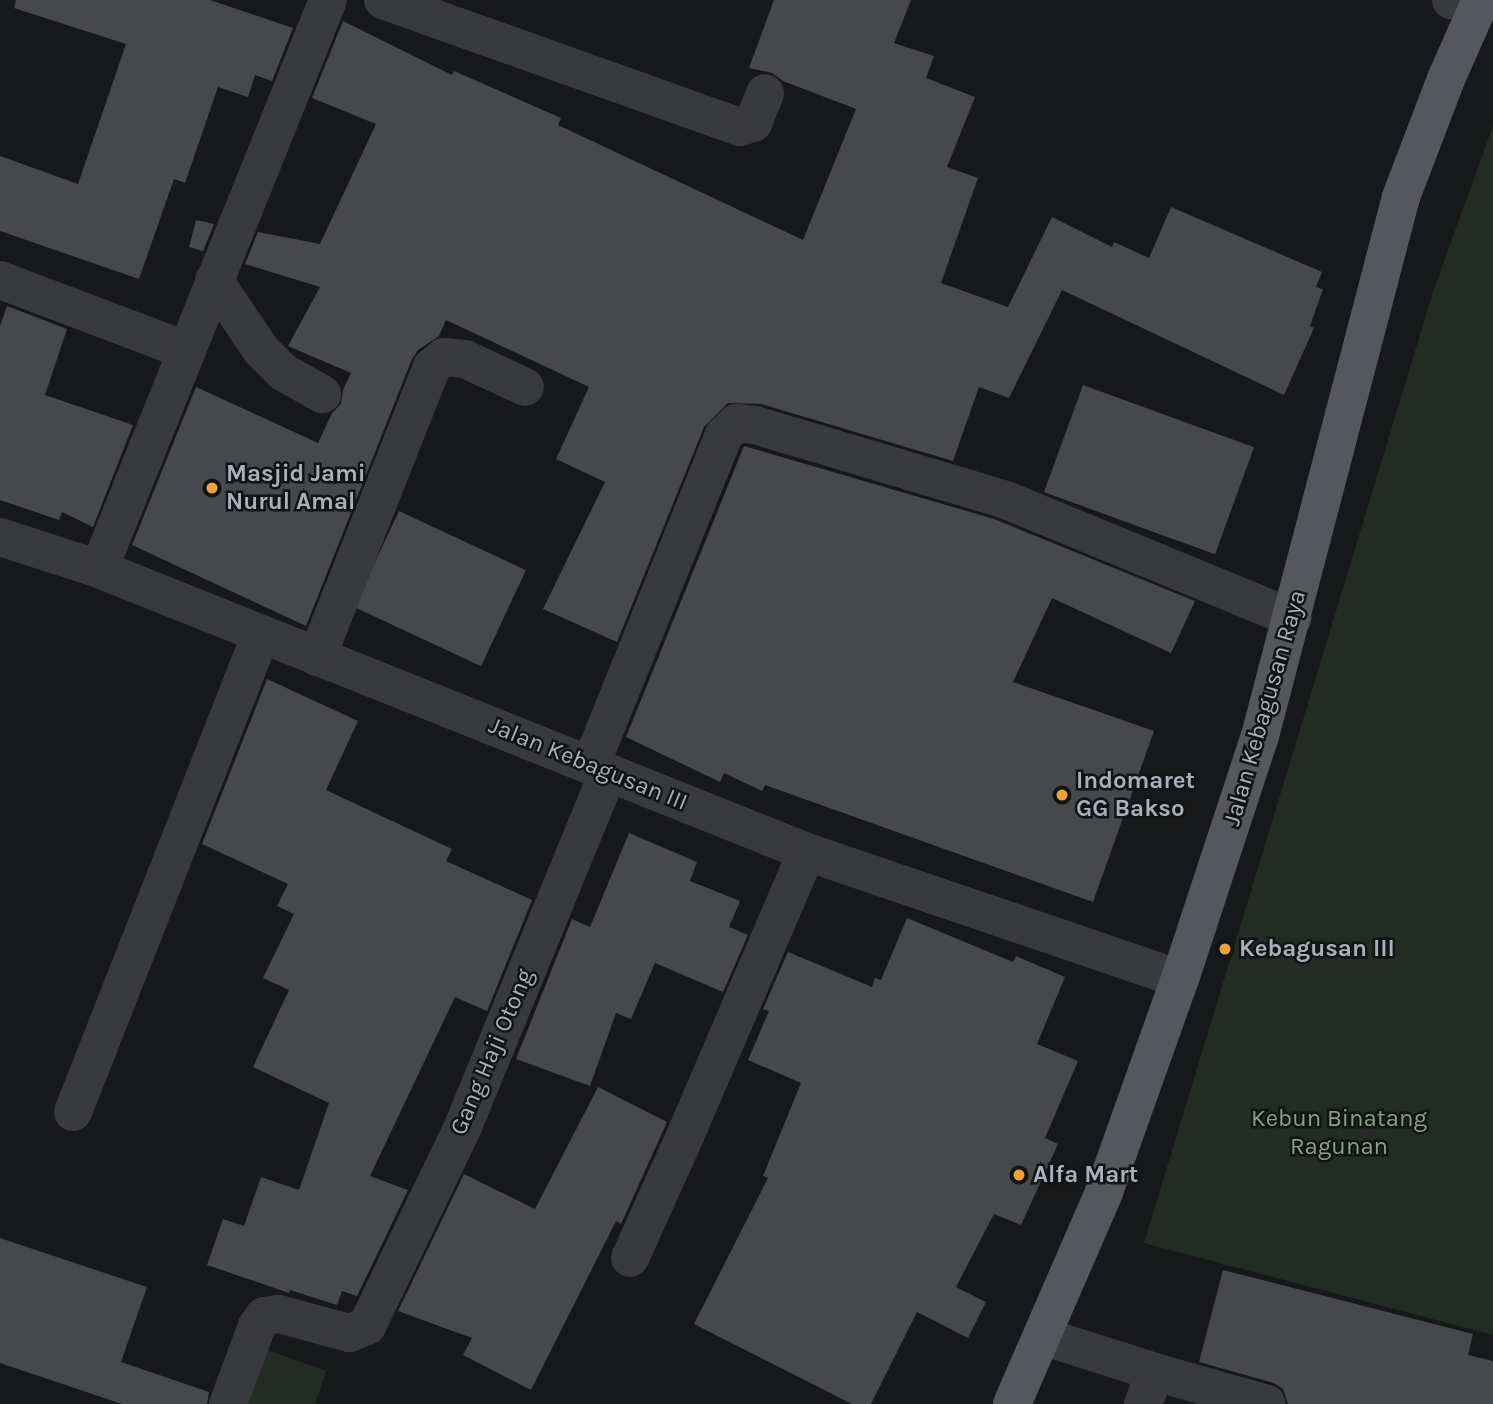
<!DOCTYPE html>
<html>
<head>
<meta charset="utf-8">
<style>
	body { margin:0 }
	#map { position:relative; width:1493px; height:1404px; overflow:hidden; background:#171819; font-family:Karla,sans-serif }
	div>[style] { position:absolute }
	.green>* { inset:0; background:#232c24 }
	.building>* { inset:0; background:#46484c; transform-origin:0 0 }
	.minor>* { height:38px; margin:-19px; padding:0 19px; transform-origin:19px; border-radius:19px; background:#393a3e }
	.major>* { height:38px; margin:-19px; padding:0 19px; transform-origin:19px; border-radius:19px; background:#55575d }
	.dots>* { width:19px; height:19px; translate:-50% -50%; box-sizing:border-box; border:4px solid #121314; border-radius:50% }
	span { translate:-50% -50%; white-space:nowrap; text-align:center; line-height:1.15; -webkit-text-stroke:5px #121314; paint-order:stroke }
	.poi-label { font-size:24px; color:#aab0b9; font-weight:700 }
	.left { translate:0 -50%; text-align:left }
	.street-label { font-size:24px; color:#aab0b9 }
	.park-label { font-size:24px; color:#83a382 }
</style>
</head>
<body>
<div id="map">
	<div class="green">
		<i style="clip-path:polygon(1493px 126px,1493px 1335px,1144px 1243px,1433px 292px)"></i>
		<i style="clip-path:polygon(267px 1350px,326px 1371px,315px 1404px,248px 1404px)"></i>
	</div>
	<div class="building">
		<i style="clip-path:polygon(16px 0,210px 0,293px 28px,272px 81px,255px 75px,248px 97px,218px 87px,185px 183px,174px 179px,139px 279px,0 231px,0 156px,78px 184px,126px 44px,14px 8px)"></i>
		<i style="clip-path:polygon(774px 0,911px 0,894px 43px,934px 56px,926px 78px,975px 97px,947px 167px,978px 178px,941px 283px,1008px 307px,1052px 217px,1112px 247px,1114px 242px,1149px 258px,1171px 207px,1322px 272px,1316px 287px,1323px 289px,1310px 326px,1314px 328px,1284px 395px,1062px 290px,1009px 398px,979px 387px,953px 461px,761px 404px,728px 403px,704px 427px,617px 642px,543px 609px,605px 482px,556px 459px,589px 387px,446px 320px,439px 336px,418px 350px,412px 359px,306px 626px,132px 545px,196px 387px,318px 443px,332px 413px,341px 404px,343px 390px,351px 373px,288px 346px,320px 287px,245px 264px,258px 232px,320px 244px,376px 124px,312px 98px,343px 21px,452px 75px,454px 71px,561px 118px,558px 125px,803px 240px,856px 109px,783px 81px,772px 73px,749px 68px)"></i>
		<i style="clip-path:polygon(196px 220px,214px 224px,203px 251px,189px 247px)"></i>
		<i style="clip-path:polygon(7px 306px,67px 329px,45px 395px,133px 425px,93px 527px,62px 512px,59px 520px,0 500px,0 326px)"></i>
		<i style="left:1083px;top:385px;width:182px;height:114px;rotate:20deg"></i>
		<i style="clip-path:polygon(744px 446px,994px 519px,1195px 601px,1171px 653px,1052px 598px,1013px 682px,1154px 731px,1093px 902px,765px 785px,762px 791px,724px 773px,720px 782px,626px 737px)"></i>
		<i style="left:399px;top:511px;width:140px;height:106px;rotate:25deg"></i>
		<i style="clip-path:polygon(267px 679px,358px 721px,326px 790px,452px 849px,446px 861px,532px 900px,487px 1011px,455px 997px,370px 1176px,408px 1190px,357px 1296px,342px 1291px,337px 1305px,290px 1290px,289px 1293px,207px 1265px,223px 1219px,244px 1226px,261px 1177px,299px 1190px,329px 1103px,253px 1067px,289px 990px,263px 978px,294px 914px,277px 906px,288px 884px,202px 844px)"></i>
		<i style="clip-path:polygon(629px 833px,697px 862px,690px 881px,740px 901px,729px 927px,748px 935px,723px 992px,655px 963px,631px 1019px,616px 1013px,590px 1086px,516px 1059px,572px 919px,590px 927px)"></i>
		<i style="clip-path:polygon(907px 918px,1013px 962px,1016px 956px,1065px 977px,1037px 1044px,1078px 1061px,1045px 1138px,1058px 1144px,1021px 1225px,994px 1214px,956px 1287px,986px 1302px,968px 1338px,917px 1312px,871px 1404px,852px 1404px,694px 1324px,768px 1178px,763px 1176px,801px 1083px,748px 1060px,769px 1011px,763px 1009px,788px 952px,872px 987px,875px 978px,881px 980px)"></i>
		<i style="clip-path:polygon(598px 1087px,667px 1122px,621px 1224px,616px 1221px,531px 1390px,463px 1355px,472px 1338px,398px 1311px,464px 1174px,535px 1209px)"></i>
		<i style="clip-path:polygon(0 1238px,147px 1287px,121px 1362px,209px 1392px,207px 1404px,122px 1404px,0 1363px)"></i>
		<i style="clip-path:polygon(1223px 1270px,1473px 1334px,1468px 1355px,1493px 1361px,1493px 1404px,1288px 1404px,1283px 1389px,1274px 1383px,1199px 1362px)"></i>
	</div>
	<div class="minor">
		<i style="left:383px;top:0;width:379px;rotate:19.6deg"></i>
		<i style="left:740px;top:127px;width:14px;rotate:-17deg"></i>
		<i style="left:753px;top:123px;width:32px;rotate:-68deg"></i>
		<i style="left:1451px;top:0;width:28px;rotate:10deg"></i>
		<i style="left:0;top:280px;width:198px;rotate:20.7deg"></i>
		<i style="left:214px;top:280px;width:84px;rotate:56.1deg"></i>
		<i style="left:261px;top:350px;width:31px;rotate:45deg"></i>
		<i style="left:283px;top:372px;width:45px;rotate:29.4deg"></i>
		<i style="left:0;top:537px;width:104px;rotate:17.9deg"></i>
		<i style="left:99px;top:569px;width:762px;rotate:21.79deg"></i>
		<i style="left:807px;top:852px;width:394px;rotate:18.8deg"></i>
		<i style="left:99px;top:569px;width:613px;rotate:-68.08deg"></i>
		<i style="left:317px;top:657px;width:312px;rotate:-68.4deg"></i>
		<i style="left:432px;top:367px;width:16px;rotate:-40deg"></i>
		<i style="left:444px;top:357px;width:21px;rotate:5deg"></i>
		<i style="left:465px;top:359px;width:66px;rotate:25deg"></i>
		<i style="left:591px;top:764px;width:355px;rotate:-68deg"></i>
		<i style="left:724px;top:435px;width:17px;rotate:-45deg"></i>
		<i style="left:736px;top:423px;width:19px;rotate:6deg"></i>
		<i style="left:755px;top:425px;width:262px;rotate:16.6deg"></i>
		<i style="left:1006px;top:500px;width:310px;rotate:22.4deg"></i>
		<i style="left:73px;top:1112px;width:514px;rotate:-68.53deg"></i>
		<i style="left:630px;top:1258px;width:134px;rotate:-65.7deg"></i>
		<i style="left:685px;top:1136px;width:309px;rotate:-66.8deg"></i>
		<i style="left:1042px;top:1336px;width:119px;rotate:17.7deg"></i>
		<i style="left:228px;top:1404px;width:83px;rotate:-69.6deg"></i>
		<i style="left:257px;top:1326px;width:12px;rotate:-55deg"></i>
		<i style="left:264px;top:1316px;width:15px;rotate:-8deg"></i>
		<i style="left:279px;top:1314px;width:73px;rotate:15.2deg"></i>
		<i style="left:349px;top:1333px;width:19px;rotate:-21deg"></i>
		<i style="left:367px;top:1326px;width:224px;rotate:-64.3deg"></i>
		<i style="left:464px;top:1124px;width:379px;rotate:-67.7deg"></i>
		<i style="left:1143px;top:1404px;width:34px;rotate:-69deg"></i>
		<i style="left:1155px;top:1372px;width:116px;rotate:15.9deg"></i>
	</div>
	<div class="major">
		<i style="left:1012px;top:1404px;width:231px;rotate:-66.5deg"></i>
		<i style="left:1104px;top:1192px;width:226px;rotate:-70.4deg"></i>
		<i style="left:1180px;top:979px;width:256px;rotate:-71.8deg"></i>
		<i style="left:1260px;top:736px;width:557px;rotate:-75.34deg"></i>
		<i style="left:1401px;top:197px;width:126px;rotate:-69.1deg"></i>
		<i style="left:1446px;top:79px;width:86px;rotate:-66.1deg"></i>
	</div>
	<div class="dots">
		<i style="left:212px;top:488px;background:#eca13d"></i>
		<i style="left:1062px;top:795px;background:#eca13d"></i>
		<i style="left:1225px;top:949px;background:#eca13d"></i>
		<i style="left:1019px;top:1175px;background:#eca13d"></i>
	</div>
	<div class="poi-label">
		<span class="left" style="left:226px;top:488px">Masjid Jami<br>Nurul Amal</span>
		<span class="left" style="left:1076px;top:795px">Indomaret<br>GG Bakso</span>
		<span class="left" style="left:1239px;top:949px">Kebagusan III</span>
		<span class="left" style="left:1033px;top:1175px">Alfa Mart</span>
	</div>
	<div class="street-label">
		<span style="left:1265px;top:708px;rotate:-74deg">Jalan Kebagusan Raya</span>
		<span style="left:588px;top:764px;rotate:22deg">Jalan Kebagusan III</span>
		<span style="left:492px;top:1052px;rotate:-67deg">Gang Haji Otong</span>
	</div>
	<div class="park-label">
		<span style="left:1339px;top:1133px">Kebun Binatang<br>Ragunan</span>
	</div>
</div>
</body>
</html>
